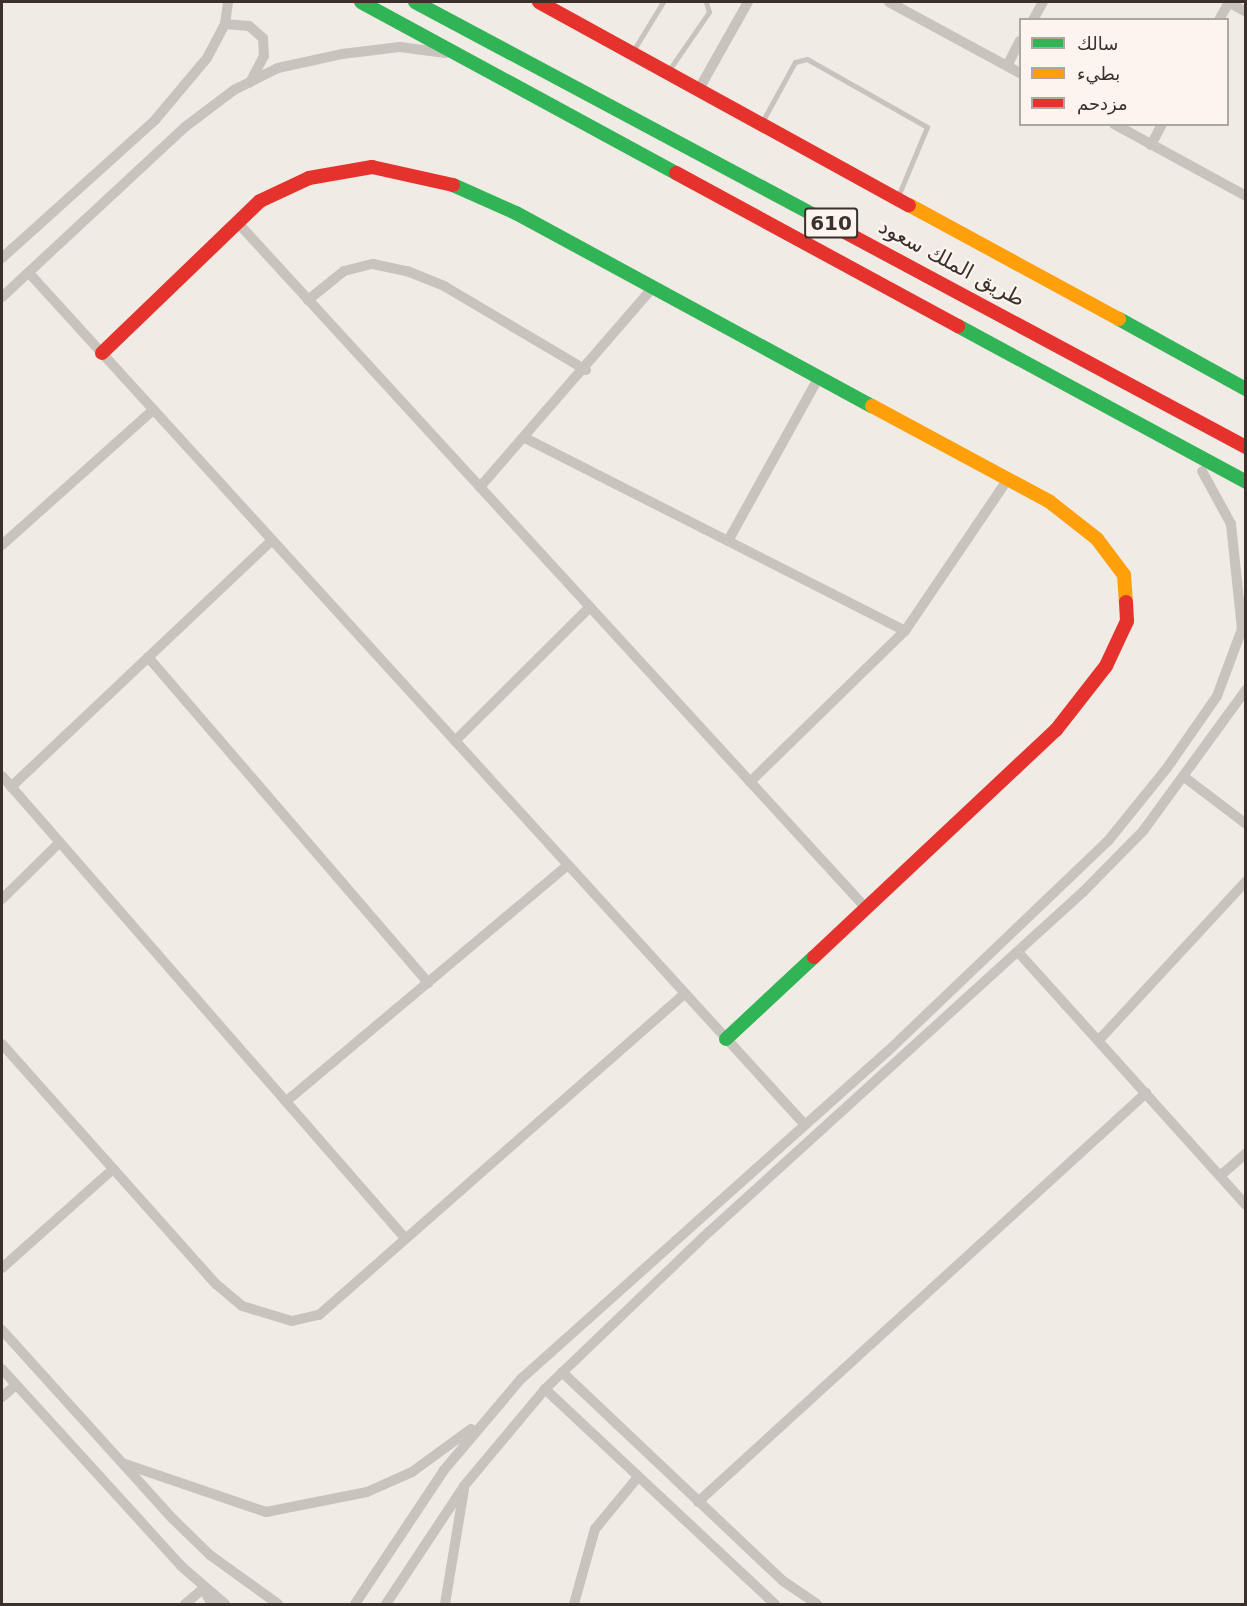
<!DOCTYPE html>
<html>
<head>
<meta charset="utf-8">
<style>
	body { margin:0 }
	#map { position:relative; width:1247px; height:1606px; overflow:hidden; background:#f0ebe5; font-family:"DejaVu Sans",Vazirmatn,sans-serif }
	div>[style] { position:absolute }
	.lane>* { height:5px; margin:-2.5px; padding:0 2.5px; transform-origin:2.5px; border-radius:2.5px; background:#c9c3be }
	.street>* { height:10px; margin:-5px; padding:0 5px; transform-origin:5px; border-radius:5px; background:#c9c3be }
	.fast>* { height:14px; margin:-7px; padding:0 7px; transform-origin:7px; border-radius:7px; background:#30b455 }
	.slow>* { height:14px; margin:-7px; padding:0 7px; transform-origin:7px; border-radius:7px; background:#ff9f0a }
	.jam>* { height:14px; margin:-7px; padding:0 7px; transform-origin:7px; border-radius:7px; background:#e5322d }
	span { translate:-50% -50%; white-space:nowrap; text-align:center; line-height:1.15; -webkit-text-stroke:4.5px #fbf5ee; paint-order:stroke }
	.shield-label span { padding:2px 4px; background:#fbf5ee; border:2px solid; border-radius:4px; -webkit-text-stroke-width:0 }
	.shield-label { font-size:20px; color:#3b302b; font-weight:700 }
	.street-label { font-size:21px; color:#3b302b }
	.frame { position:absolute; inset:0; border:3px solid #3b302b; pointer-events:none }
	.legend { position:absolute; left:1019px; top:18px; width:210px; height:108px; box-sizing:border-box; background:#fbf5ee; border:2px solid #aea6a0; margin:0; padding:8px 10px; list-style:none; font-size:18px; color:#3b302b }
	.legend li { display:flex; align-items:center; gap:12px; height:30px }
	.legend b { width:30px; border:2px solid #aea6a0 }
</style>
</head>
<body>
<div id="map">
	<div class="lane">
		<i style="left:633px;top:51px;width:57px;rotate:-58.5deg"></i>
		<i style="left:669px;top:70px;width:70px;rotate:-55.4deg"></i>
		<i style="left:709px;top:12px;width:10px;rotate:-107deg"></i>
		<i style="left:762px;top:122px;width:68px;rotate:-61.2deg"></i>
		<i style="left:795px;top:62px;width:12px;rotate:-14deg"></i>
		<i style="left:807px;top:59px;width:138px;rotate:29.5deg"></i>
		<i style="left:927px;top:127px;width:73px;rotate:112.7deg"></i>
	</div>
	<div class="street">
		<i style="left:889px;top:2px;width:149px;rotate:28.5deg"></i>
		<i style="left:1228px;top:2px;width:21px;rotate:29deg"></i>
		<i style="left:1033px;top:20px;width:21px;rotate:-61deg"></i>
		<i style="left:1219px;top:20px;width:21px;rotate:-61deg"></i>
		<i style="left:225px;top:24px;width:24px;rotate:5deg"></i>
		<i style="left:249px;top:26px;width:18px;rotate:41deg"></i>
		<i style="left:263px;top:38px;width:18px;rotate:87deg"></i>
		<i style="left:264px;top:56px;width:30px;rotate:118deg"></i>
		<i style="left:1007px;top:66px;width:28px;rotate:-63deg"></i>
		<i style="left:699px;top:89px;width:100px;rotate:-60.6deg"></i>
		<i style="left:1114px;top:124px;width:150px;rotate:28.6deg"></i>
		<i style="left:1151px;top:145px;width:24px;rotate:-62deg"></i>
		<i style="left:238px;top:223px;width:929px;rotate:47.49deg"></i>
		<i style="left:2px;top:258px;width:206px;rotate:-42deg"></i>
		<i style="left:155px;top:120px;width:81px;rotate:-50deg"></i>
		<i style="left:207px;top:58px;width:38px;rotate:-62deg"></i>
		<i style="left:225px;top:24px;width:22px;rotate:-82deg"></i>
		<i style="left:29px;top:273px;width:1152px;rotate:47.67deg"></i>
		<i style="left:2px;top:297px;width:250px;rotate:-42.9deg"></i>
		<i style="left:185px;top:127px;width:61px;rotate:-37.1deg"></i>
		<i style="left:234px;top:90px;width:49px;rotate:-26.6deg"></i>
		<i style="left:278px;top:68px;width:66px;rotate:-12.3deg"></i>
		<i style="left:342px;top:54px;width:58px;rotate:-6.9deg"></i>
		<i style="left:400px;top:47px;width:46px;rotate:7.4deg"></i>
		<i style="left:308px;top:300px;width:46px;rotate:-38.9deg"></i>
		<i style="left:344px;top:271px;width:30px;rotate:-14deg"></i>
		<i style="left:373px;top:264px;width:35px;rotate:12deg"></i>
		<i style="left:407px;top:271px;width:40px;rotate:22deg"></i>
		<i style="left:444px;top:286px;width:165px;rotate:30.6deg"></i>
		<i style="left:525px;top:438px;width:426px;rotate:26.9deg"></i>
		<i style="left:480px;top:487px;width:264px;rotate:-49.1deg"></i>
		<i style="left:728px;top:541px;width:188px;rotate:-61deg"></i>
		<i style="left:2px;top:545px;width:203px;rotate:-41.8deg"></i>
		<i style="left:148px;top:657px;width:430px;rotate:49.3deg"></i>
		<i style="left:455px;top:741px;width:190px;rotate:-44.8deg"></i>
		<i style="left:2px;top:776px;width:612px;rotate:48.91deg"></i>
		<i style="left:1183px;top:776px;width:79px;rotate:37.3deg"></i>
		<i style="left:750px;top:782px;width:216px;rotate:-44.3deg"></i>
		<i style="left:905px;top:631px;width:184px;rotate:-55.9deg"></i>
		<i style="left:11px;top:787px;width:359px;rotate:-43.4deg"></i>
		<i style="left:2px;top:899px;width:81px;rotate:-44.5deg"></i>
		<i style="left:1019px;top:953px;width:339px;rotate:48deg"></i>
		<i style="left:1099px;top:1040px;width:217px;rotate:-47.2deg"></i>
		<i style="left:2px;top:1044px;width:322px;rotate:48.3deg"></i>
		<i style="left:216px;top:1284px;width:34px;rotate:40deg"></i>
		<i style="left:242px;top:1306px;width:52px;rotate:16.7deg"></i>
		<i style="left:292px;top:1321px;width:28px;rotate:-13deg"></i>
		<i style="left:319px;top:1315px;width:487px;rotate:-41.3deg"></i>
		<i style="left:289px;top:1099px;width:364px;rotate:-40deg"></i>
		<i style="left:1220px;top:1176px;width:35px;rotate:-41deg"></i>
		<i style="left:2px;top:1268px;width:149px;rotate:-41.7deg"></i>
		<i style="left:2px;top:1330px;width:255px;rotate:47.9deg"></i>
		<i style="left:173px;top:1519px;width:52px;rotate:44.2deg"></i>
		<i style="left:210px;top:1555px;width:84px;rotate:35.8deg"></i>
		<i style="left:2px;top:1369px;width:266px;rotate:47.7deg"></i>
		<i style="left:181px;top:1566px;width:58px;rotate:40.8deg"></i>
		<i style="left:562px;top:1372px;width:304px;rotate:43.4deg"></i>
		<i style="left:783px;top:1581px;width:41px;rotate:34.1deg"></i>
		<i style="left:545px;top:1389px;width:315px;rotate:43.1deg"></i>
		<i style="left:2px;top:1397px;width:18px;rotate:-41deg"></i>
		<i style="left:125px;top:1464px;width:149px;rotate:18.8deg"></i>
		<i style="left:266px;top:1512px;width:103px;rotate:-11.2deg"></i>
		<i style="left:367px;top:1492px;width:49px;rotate:-24deg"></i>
		<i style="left:412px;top:1472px;width:73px;rotate:-36.1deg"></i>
		<i style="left:698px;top:1502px;width:607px;rotate:-42.39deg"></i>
		<i style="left:185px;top:1604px;width:23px;rotate:-40deg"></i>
		<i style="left:203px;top:1589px;width:17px;rotate:59deg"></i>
		<i style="left:355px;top:1604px;width:161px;rotate:-56.4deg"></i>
		<i style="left:444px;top:1470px;width:119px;rotate:-49.8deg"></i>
		<i style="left:521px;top:1379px;width:491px;rotate:-41.8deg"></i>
		<i style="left:887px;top:1052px;width:306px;rotate:-43.7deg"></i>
		<i style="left:1108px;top:841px;width:94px;rotate:-51.1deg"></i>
		<i style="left:1167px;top:768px;width:88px;rotate:-55.2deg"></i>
		<i style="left:1217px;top:696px;width:72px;rotate:-69.5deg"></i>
		<i style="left:1242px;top:629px;width:106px;rotate:-96deg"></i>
		<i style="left:1231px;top:524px;width:60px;rotate:-118.7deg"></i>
		<i style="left:386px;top:1604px;width:141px;rotate:-56.5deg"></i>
		<i style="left:464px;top:1486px;width:126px;rotate:-50.1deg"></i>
		<i style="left:545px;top:1389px;width:228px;rotate:-43.8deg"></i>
		<i style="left:710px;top:1231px;width:504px;rotate:-42.27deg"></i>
		<i style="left:1083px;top:892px;width:86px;rotate:-45.5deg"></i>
		<i style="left:1143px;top:831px;width:175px;rotate:-53.9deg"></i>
		<i style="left:445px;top:1604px;width:117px;rotate:-80.6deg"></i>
		<i style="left:574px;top:1604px;width:78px;rotate:-74.4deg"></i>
		<i style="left:595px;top:1529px;width:66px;rotate:-50.5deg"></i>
	</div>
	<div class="fast">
		<i style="left:361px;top:2px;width:358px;rotate:28.5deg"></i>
		<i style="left:415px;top:2px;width:454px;rotate:28.1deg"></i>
		<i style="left:453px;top:185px;width:69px;rotate:24deg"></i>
		<i style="left:516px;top:213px;width:405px;rotate:28.5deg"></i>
		<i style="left:1119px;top:319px;width:145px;rotate:28.9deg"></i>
		<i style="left:958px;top:326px;width:328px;rotate:28.4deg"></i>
		<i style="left:726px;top:1039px;width:120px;rotate:-43deg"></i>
	</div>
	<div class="slow">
		<i style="left:909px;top:205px;width:239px;rotate:28.5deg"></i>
		<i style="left:872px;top:406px;width:202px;rotate:28.3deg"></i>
		<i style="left:1050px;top:502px;width:60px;rotate:38.2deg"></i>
		<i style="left:1097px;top:539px;width:45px;rotate:53.1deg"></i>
		<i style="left:1124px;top:575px;width:27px;rotate:86deg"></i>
	</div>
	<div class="jam">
		<i style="left:539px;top:2px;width:422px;rotate:28.8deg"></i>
		<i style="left:676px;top:173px;width:321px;rotate:28.5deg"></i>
		<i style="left:815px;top:216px;width:489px;rotate:28.2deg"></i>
		<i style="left:102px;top:353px;width:219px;rotate:-43.9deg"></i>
		<i style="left:260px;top:201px;width:54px;rotate:-25.1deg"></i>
		<i style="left:309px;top:178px;width:64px;rotate:-9.9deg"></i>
		<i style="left:372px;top:167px;width:83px;rotate:12.5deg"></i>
		<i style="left:814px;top:957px;width:332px;rotate:-43.2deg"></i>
		<i style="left:1056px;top:730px;width:81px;rotate:-52deg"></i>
		<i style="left:1106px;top:666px;width:50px;rotate:-65deg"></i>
		<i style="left:1127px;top:621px;width:19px;rotate:-93deg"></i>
	</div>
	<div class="shield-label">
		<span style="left:831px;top:223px">610</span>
	</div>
	<div class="street-label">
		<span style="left:952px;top:263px;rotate:28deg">طريق الملك سعود</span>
	</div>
	<div class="frame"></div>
	<ul class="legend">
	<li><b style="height:8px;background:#30b455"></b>سالك</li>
	<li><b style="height:8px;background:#ff9f0a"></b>بطيء</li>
	<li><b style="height:8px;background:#e5322d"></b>مزدحم</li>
	</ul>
</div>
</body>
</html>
